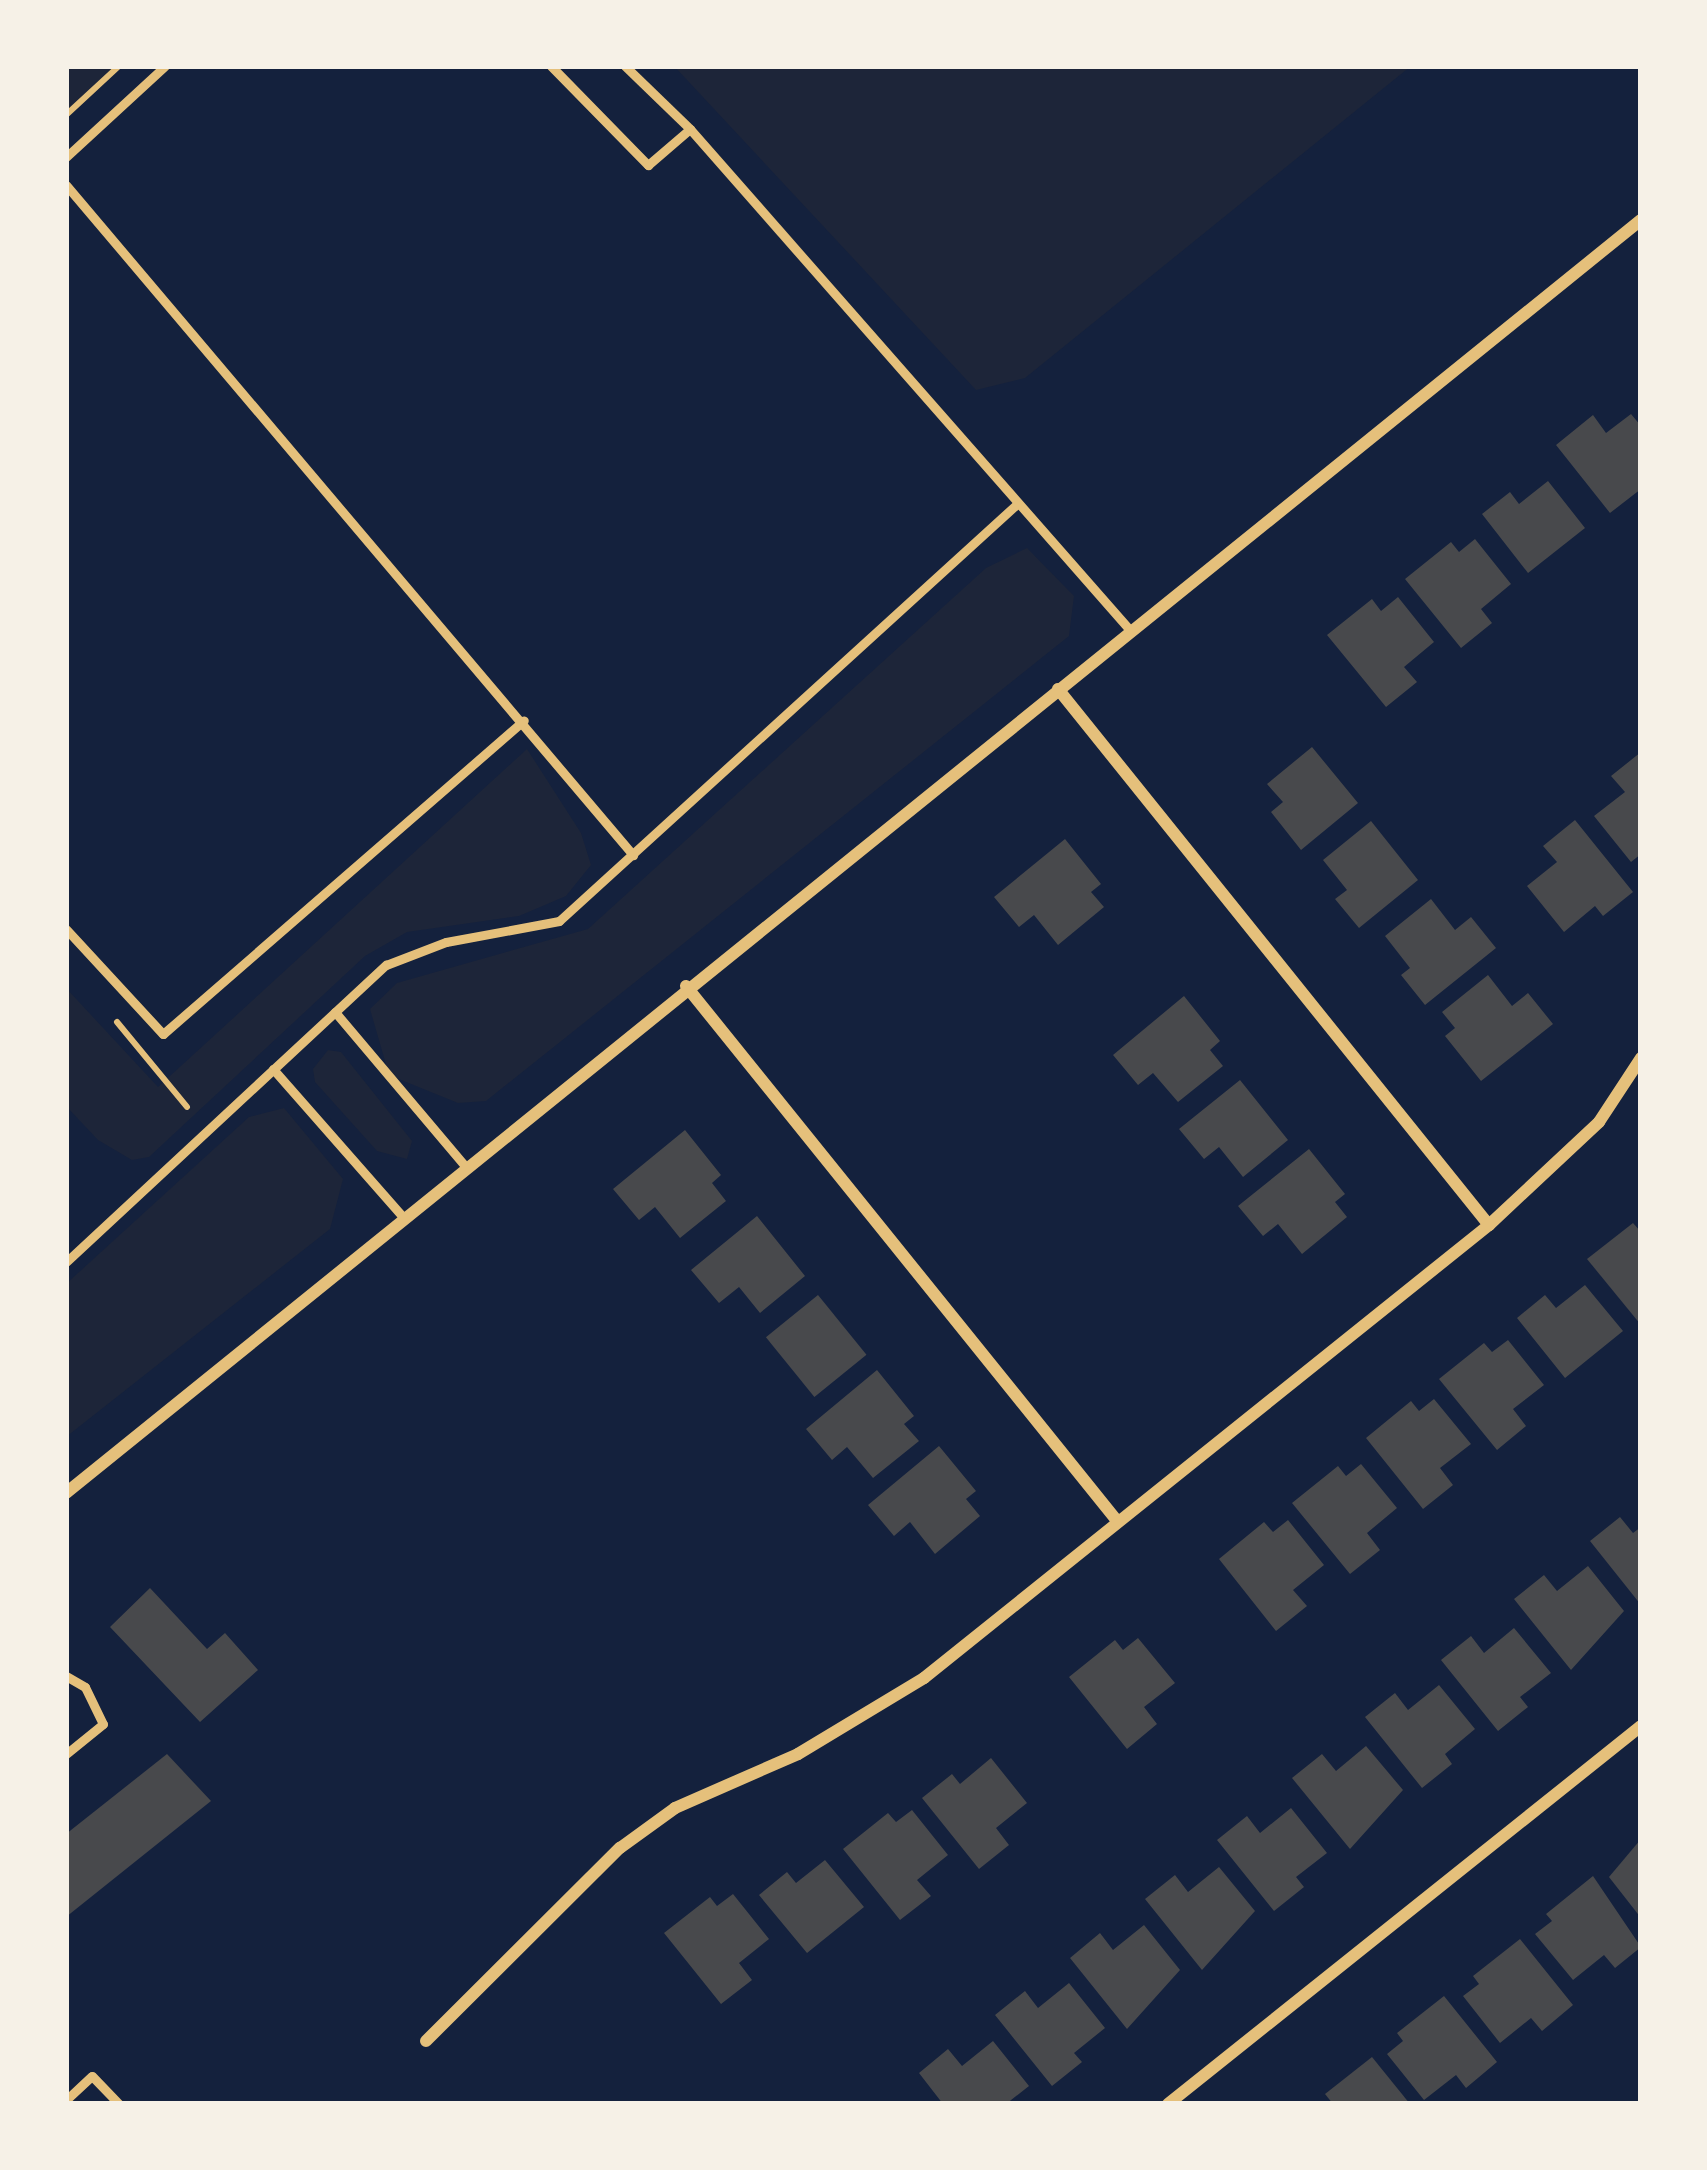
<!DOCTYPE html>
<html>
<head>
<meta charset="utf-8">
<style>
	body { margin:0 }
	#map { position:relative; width:1707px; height:2170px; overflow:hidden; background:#14213d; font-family:Poppins,sans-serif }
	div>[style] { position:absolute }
	.green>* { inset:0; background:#1d2539 }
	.building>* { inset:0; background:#48494c; transform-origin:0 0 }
	.path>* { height:6px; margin:-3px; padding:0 3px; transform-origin:3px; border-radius:3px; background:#e5c07b }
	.service>* { height:9px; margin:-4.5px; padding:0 4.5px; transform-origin:4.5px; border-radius:4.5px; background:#e5c07b }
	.minor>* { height:12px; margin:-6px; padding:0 6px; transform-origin:6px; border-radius:6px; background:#e5c07b }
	span { translate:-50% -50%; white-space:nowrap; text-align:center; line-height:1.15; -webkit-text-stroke:12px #f6f1e7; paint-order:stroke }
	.frame { position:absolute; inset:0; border:69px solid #f6f1e7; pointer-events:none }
</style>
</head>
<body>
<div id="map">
	<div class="green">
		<i style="clip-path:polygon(66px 66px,120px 66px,66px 116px)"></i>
		<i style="clip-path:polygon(674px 66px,1411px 66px,1025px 378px,976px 390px)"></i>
		<i style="clip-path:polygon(1027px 548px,1074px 596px,1069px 636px,486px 1101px,458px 1103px,389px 1075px,370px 1009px,397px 983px,588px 929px,986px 568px)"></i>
		<i style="clip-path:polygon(527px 749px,581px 833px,591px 865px,566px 896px,519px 916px,407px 932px,365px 956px,149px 1157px,132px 1160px,98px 1140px,66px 1106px,66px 988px,158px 1087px)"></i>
		<i style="clip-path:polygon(328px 1050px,341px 1052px,412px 1141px,407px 1159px,377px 1151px,315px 1082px,313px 1069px)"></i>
		<i style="clip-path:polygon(284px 1108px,343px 1179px,330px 1229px,66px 1437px,66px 1284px,249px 1117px)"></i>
	</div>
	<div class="building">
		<i style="clip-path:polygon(1631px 414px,1641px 426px,1641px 489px,1610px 513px,1556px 445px,1593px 415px,1606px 433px)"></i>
		<i style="clip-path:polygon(1548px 481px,1585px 528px,1528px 573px,1482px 514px,1510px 492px,1519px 504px)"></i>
		<i style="clip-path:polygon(1475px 539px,1511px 584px,1481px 609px,1492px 623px,1461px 648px,1405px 579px,1451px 542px,1459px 552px)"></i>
		<i style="clip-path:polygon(1398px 597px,1434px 642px,1404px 667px,1417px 682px,1386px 707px,1327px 635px,1372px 599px,1381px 611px)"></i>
		<i style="clip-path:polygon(1312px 747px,1358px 803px,1301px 850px,1271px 812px,1283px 802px,1267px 784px)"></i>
		<i style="clip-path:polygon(1641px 752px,1641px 854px,1631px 862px,1594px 816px,1625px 792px,1611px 776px)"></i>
		<i style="clip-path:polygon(1575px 820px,1633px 892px,1603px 916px,1595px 906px,1564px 932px,1527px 886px,1557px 862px,1543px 846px)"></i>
		<i style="clip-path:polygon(1371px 821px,1418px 880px,1359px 928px,1335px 899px,1347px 890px,1323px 860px)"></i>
		<i style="clip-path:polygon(1065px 839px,1101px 884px,1091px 892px,1104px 907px,1058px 945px,1034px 915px,1019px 927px,994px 897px)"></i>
		<i style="clip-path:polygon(1431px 899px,1455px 930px,1471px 917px,1496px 948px,1425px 1005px,1401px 975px,1410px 968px,1385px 936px)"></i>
		<i style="clip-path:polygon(1488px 975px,1512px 1006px,1528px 993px,1553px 1024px,1481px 1081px,1445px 1036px,1455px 1028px,1442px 1012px)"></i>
		<i style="clip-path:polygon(1184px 996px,1220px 1041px,1210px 1050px,1223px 1066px,1178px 1102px,1153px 1073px,1138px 1085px,1113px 1055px)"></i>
		<i style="clip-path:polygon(1240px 1080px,1288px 1140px,1243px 1177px,1219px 1147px,1204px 1159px,1179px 1129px)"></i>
		<i style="clip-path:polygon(685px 1130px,721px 1175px,712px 1183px,726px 1201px,680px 1238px,655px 1207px,639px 1220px,613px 1189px)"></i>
		<i style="clip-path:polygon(1309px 1149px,1345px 1194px,1335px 1202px,1347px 1217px,1302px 1254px,1278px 1224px,1263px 1236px,1238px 1206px)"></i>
		<i style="clip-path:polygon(757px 1216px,805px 1276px,760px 1313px,739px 1287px,719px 1303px,691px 1270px)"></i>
		<i style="clip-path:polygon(1633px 1223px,1641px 1232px,1641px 1325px,1587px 1259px)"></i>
		<i style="clip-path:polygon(1585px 1285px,1623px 1331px,1565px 1378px,1517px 1318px,1545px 1295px,1556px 1308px)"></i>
		<i style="left:818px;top:1295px;width:77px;height:67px;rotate:51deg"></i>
		<i style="clip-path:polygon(1508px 1340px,1544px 1385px,1513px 1409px,1526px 1426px,1497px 1450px,1439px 1379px,1484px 1343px,1492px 1352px)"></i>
		<i style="clip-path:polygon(877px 1370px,914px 1416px,904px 1424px,919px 1441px,873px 1478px,847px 1447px,832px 1460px,806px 1429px)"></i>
		<i style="clip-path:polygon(1434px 1399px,1471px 1444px,1440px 1468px,1453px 1485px,1423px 1509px,1366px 1438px,1411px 1401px,1419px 1411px)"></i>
		<i style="clip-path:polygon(939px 1446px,976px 1491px,966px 1499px,980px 1516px,935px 1554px,910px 1522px,894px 1536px,868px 1505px)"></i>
		<i style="clip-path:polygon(1361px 1464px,1397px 1508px,1367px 1533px,1380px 1550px,1350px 1574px,1292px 1503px,1338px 1466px,1346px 1476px)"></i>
		<i style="clip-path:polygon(1620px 1517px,1633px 1533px,1641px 1527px,1641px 1605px,1590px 1541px)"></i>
		<i style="clip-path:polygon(1288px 1520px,1324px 1565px,1293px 1590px,1307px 1606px,1276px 1631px,1219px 1559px,1264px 1522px,1273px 1532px)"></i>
		<i style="clip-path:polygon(1588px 1566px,1624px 1611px,1571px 1670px,1514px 1599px,1544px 1575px,1557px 1591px)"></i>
		<i style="clip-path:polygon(150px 1588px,207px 1649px,225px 1633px,258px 1670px,200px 1722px,110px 1627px)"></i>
		<i style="clip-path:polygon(1514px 1628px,1551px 1673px,1520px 1697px,1528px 1707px,1498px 1731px,1441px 1660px,1471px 1636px,1484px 1653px)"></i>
		<i style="clip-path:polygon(1138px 1638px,1175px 1683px,1144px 1707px,1157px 1724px,1127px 1749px,1069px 1677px,1115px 1640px,1123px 1650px)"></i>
		<i style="clip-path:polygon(1439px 1685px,1475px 1729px,1445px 1754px,1452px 1764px,1422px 1788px,1365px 1717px,1395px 1693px,1408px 1710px)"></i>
		<i style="clip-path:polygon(1366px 1746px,1403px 1790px,1350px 1849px,1292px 1778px,1322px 1754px,1336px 1771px)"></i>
		<i style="clip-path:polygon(167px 1754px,211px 1801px,66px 1917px,66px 1834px)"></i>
		<i style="clip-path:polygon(991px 1758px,1027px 1803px,996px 1828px,1009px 1845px,979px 1869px,922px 1798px,952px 1774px,960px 1784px)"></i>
		<i style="clip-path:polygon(1291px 1808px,1327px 1853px,1296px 1877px,1304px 1887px,1274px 1911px,1217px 1840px,1247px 1816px,1260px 1833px)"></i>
		<i style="clip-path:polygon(912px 1810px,948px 1855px,917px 1880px,931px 1896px,900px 1920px,843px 1849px,888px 1813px,896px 1822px)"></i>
		<i style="clip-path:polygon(1641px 1839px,1641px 1918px,1609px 1877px)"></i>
		<i style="clip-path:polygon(825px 1860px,864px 1907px,807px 1953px,759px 1895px,787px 1872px,796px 1883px)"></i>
		<i style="clip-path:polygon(1219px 1867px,1255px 1911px,1202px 1970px,1145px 1899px,1175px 1875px,1188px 1892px)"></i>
		<i style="clip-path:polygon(1593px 1876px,1641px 1947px,1615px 1968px,1604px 1955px,1573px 1980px,1535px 1934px,1552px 1921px,1546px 1914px)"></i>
		<i style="clip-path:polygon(733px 1894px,769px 1939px,739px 1963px,752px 1980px,721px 2004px,664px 1933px,710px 1897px,717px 1906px)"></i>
		<i style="clip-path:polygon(1144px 1925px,1180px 1970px,1127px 2029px,1070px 1958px,1100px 1933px,1113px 1950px)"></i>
		<i style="clip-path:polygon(1520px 1939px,1573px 2005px,1542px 2031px,1531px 2018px,1500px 2043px,1463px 1996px,1479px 1984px,1473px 1976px)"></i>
		<i style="clip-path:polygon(1069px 1983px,1105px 2028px,1074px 2053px,1082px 2062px,1052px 2086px,995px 2015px,1025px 1991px,1038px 2008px)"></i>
		<i style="clip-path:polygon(1444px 1996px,1497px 2062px,1466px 2088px,1456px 2075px,1424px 2100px,1387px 2054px,1403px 2041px,1397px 2033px)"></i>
		<i style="clip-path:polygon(993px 2041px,1029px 2086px,1006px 2104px,943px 2104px,919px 2073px,948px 2049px,962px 2066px)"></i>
		<i style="clip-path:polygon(1372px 2057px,1410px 2104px,1333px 2104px,1325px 2094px)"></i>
	</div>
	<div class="path">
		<i style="left:66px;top:115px;width:72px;rotate:-42.8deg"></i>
		<i style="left:117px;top:1022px;width:110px;rotate:50.5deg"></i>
	</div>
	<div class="service">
		<i style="left:551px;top:66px;width:139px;rotate:45.6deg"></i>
		<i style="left:648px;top:165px;width:55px;rotate:-40.6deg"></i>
		<i style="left:625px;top:66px;width:91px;rotate:44.1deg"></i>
		<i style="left:690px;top:129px;width:667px;rotate:48.71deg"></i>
		<i style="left:66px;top:157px;width:134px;rotate:-42.6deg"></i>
		<i style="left:66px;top:185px;width:878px;rotate:49.76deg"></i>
		<i style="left:66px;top:929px;width:143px;rotate:47.3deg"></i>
		<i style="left:163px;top:1034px;width:478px;rotate:-41deg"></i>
		<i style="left:335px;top:1012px;width:202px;rotate:49.8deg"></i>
		<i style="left:273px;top:1069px;width:197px;rotate:48.7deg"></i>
		<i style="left:66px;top:1262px;width:437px;rotate:-42.9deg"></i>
		<i style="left:386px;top:965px;width:64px;rotate:-21deg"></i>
		<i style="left:446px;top:942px;width:115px;rotate:-10.5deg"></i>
		<i style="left:559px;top:921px;width:619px;rotate:-42.32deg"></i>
		<i style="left:66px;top:1676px;width:22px;rotate:30deg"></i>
		<i style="left:85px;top:1687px;width:41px;rotate:64.1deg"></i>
		<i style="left:103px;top:1724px;width:48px;rotate:141deg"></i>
		<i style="left:66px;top:2100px;width:35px;rotate:-43deg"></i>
		<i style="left:92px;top:2076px;width:39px;rotate:46deg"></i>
	</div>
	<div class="minor">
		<i style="left:1058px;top:689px;width:688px;rotate:51.2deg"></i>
		<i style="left:686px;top:986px;width:688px;rotate:51.13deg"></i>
		<i style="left:66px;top:1493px;width:2025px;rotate:-38.95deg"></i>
		<i style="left:426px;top:2041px;width:274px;rotate:-44.9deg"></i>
		<i style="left:620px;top:1848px;width:68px;rotate:-36deg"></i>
		<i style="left:675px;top:1808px;width:134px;rotate:-23.7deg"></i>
		<i style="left:798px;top:1754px;width:147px;rotate:-31.1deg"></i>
		<i style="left:924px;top:1678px;width:724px;rotate:-38.72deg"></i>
		<i style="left:1489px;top:1225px;width:151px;rotate:-43.1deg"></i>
		<i style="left:1599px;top:1122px;width:77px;rotate:-56.7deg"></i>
		<i style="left:1168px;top:2104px;width:605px;rotate:-38.63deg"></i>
	</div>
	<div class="frame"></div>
</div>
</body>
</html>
